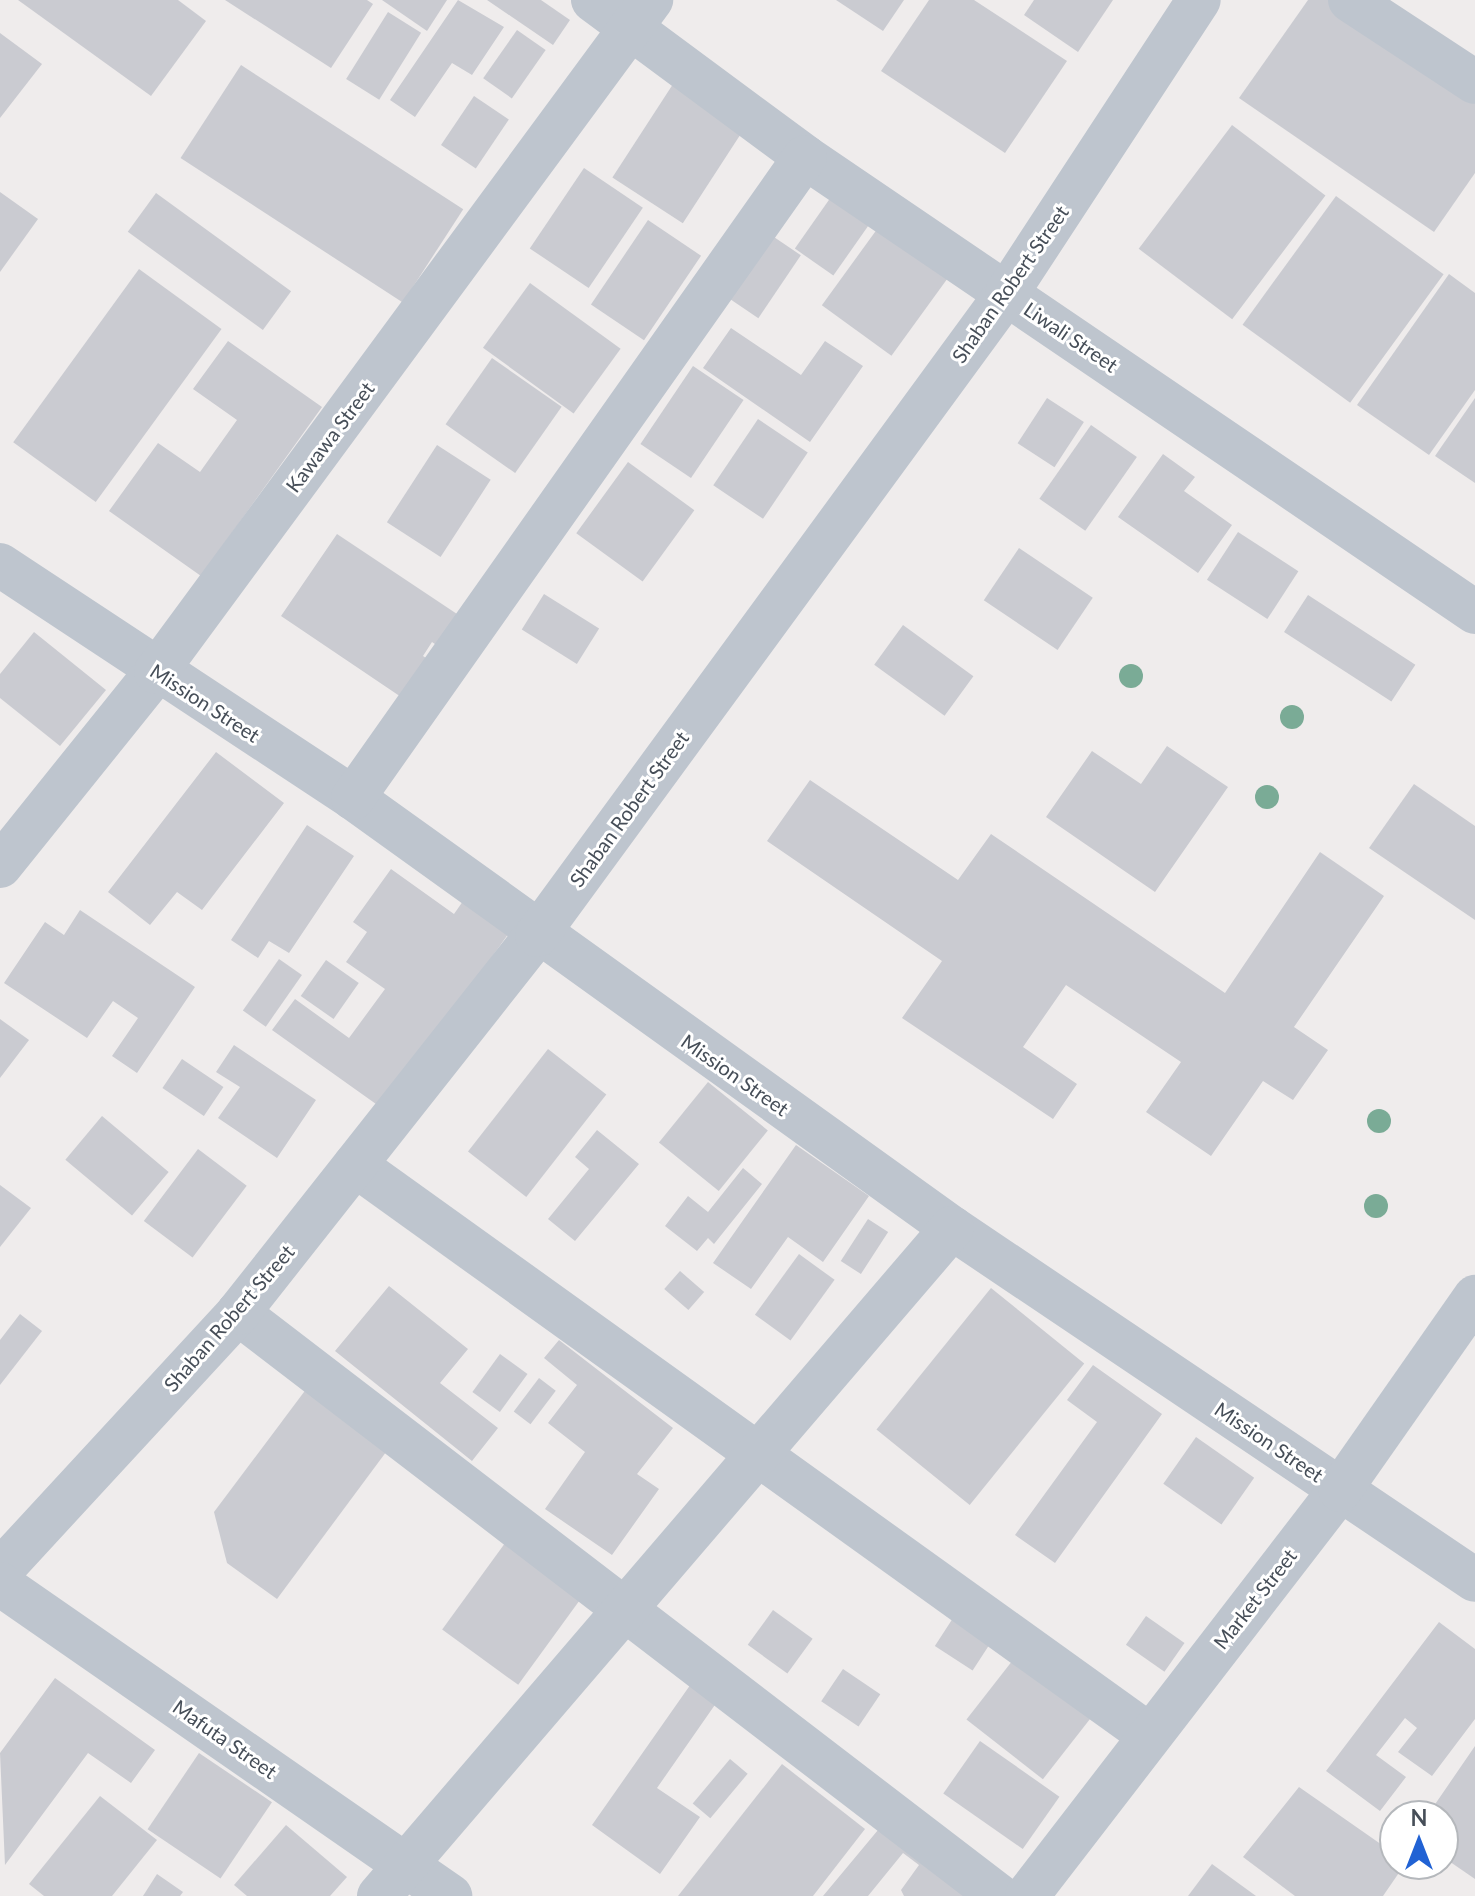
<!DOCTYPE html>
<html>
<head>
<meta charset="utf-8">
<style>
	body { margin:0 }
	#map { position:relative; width:1475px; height:1896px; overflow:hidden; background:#efecec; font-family:Lato,sans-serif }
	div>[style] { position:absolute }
	.building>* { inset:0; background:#cacbd1; transform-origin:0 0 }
	.minor>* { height:44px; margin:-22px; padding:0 22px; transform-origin:22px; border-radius:22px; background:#bec5ce }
	.trees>* { width:24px; height:24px; margin:-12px; border-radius:50%; background:#7aab96 }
	span { translate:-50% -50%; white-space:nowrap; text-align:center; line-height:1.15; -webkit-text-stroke:6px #fff; paint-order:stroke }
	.street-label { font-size:20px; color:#464e58 }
	.north { position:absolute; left:1379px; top:1800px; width:80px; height:80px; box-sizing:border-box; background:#fff; border:2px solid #b5b8bc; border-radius:50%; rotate:0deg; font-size:22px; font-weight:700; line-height:32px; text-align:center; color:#464e58 }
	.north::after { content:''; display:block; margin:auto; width:28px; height:36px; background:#2162d4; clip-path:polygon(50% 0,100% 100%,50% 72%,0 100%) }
</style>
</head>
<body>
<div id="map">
	<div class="building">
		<i style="clip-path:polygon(18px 0,178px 0,206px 21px,151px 96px)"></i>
		<i style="clip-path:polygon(225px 0,367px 0,373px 4px,331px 68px)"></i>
		<i style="clip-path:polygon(382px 0,447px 0,427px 31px)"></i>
		<i style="clip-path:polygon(458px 0,504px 27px,472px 75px,452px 63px,415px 117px,390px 100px)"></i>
		<i style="clip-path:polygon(487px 0,541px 0,570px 20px,553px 45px)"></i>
		<i style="clip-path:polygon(836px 0,904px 0,883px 31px)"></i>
		<i style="clip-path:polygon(929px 0,974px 0,1067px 61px,1005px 153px,881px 71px)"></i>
		<i style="clip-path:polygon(1034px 0,1113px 0,1078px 52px,1024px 15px)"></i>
		<i style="clip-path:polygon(1308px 0,1335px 0,1475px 97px,1475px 173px,1434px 232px,1239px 98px)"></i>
		<i style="left:388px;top:12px;width:39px;height:79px;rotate:32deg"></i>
		<i style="left:517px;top:30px;width:35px;height:59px;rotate:35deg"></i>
		<i style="clip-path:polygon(0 33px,42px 64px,0 118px)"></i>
		<i style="left:241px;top:65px;width:265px;height:111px;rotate:33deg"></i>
		<i style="left:675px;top:81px;width:84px;height:115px;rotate:33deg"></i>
		<i style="left:474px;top:96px;width:42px;height:59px;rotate:34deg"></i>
		<i style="left:1232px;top:125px;width:117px;height:155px;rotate:37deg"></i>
		<i style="left:584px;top:168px;width:71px;height:97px;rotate:34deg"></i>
		<i style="clip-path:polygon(0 192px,38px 219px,0 272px)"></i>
		<i style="left:156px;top:193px;width:167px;height:48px;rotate:36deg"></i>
		<i style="left:1336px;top:196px;width:133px;height:159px;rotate:36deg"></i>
		<i style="left:831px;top:197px;width:47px;height:63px;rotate:35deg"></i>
		<i style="left:648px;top:220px;width:64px;height:102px;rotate:34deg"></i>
		<i style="left:883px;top:221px;width:86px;height:104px;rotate:36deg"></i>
		<i style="left:771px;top:235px;width:36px;height:76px;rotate:34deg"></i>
		<i style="left:139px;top:269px;width:102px;height:214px;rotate:36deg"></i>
		<i style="clip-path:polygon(1449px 274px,1475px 293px,1475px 390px,1429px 455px,1357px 405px)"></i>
		<i style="left:530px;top:283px;width:112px;height:80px;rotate:36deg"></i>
		<i style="clip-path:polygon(731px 328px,801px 375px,825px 341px,863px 366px,810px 442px,703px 368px)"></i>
		<i style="clip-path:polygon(228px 341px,322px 407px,201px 576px,109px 511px,158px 443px,200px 472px,237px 420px,193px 389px)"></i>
		<i style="left:492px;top:358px;width:85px;height:81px;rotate:35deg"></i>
		<i style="left:693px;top:366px;width:61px;height:94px;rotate:34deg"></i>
		<i style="left:1047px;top:398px;width:44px;height:54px;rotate:33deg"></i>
		<i style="clip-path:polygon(1475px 398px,1475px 483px,1435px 456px)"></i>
		<i style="left:758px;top:419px;width:60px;height:80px;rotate:34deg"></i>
		<i style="left:1091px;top:425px;width:56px;height:90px;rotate:35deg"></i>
		<i style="left:437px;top:445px;width:64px;height:92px;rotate:33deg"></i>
		<i style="clip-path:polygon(1163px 454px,1195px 477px,1184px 491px,1232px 525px,1198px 573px,1118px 517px)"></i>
		<i style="left:628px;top:462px;width:82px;height:88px;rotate:36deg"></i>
		<i style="left:1238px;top:532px;width:72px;height:57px;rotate:33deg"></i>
		<i style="clip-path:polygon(337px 534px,463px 618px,442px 649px,432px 642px,423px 656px,432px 662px,407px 701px,281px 616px)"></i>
		<i style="left:1019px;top:548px;width:89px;height:63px;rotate:34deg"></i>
		<i style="left:544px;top:594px;width:65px;height:42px;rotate:32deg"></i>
		<i style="left:1308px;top:595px;width:128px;height:44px;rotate:33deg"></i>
		<i style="left:903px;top:625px;width:87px;height:49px;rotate:36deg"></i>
		<i style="clip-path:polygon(34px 632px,106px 690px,60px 746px,0 698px,0 674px)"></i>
		<i style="clip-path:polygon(1167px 746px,1228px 787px,1155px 892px,1046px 817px,1092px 751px,1141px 784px)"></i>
		<i style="clip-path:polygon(216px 752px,284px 803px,202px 910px,177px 892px,150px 925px,108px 892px)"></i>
		<i style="clip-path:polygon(810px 780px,958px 880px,991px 834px,1225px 993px,1320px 852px,1384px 896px,1294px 1027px,1328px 1050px,1293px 1100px,1263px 1081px,1211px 1156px,1146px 1112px,1181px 1062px,1066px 985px,1023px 1047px,1077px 1084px,1053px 1119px,902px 1018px,942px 961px,767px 841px)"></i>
		<i style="clip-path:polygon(1414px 784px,1475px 826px,1475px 920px,1369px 848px)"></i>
		<i style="clip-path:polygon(307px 825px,354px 856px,289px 953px,269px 941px,258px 958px,231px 940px)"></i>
		<i style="clip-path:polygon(391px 869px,454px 914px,468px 894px,514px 926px,383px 1109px,272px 1030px,295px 999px,349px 1038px,385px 989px,346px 962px,367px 932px,353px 922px)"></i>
		<i style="clip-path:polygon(80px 910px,195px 987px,137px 1073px,112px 1056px,138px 1018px,113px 1001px,87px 1038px,4px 983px,45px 922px,64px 935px)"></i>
		<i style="left:279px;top:959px;width:28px;height:63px;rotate:35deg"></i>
		<i style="left:326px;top:960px;width:40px;height:44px;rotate:35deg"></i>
		<i style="clip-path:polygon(0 1019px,29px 1040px,0 1078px)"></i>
		<i style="clip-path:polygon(234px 1045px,316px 1100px,277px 1158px,218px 1118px,240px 1087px,216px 1072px)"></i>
		<i style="left:548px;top:1049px;width:74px;height:130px;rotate:38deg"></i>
		<i style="left:182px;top:1059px;width:50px;height:35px;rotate:34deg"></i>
		<i style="left:708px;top:1082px;width:77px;height:78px;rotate:39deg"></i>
		<i style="left:102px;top:1116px;width:87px;height:57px;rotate:40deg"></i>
		<i style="clip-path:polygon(597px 1130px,639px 1164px,575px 1241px,548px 1219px,589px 1169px,575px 1157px)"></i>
		<i style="clip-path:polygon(796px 1145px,869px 1196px,823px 1262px,788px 1237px,751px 1289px,713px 1263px)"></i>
		<i style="left:198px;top:1149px;width:61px;height:90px;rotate:37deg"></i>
		<i style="clip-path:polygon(743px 1168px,762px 1184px,714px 1244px,708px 1238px,697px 1251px,665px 1226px,688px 1196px,708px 1212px)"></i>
		<i style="clip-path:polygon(0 1185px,31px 1208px,0 1247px)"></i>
		<i style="left:868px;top:1219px;width:24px;height:50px;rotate:33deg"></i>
		<i style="left:799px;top:1254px;width:44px;height:75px;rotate:36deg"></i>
		<i style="left:680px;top:1271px;width:32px;height:24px;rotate:41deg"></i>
		<i style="clip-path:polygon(389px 1286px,468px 1349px,440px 1383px,498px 1428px,472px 1461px,335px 1351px)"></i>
		<i style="left:991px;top:1288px;width:120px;height:182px;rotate:39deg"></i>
		<i style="clip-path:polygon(20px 1314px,42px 1331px,0 1385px,0 1340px)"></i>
		<i style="clip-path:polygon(559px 1340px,673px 1428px,637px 1474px,659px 1489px,612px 1555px,545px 1509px,585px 1452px,548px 1423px,577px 1385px,544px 1358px)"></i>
		<i style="left:500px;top:1354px;width:34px;height:47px;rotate:36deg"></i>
		<i style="clip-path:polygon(1093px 1365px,1162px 1414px,1055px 1563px,1015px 1535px,1097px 1422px,1067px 1400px)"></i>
		<i style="left:539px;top:1378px;width:21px;height:42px;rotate:37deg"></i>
		<i style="clip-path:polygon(310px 1384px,392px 1444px,277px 1599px,227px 1563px,214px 1512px)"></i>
		<i style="left:1196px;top:1437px;width:71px;height:57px;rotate:35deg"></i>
		<i style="left:508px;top:1539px;width:94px;height:112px;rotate:36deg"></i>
		<i style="left:773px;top:1610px;width:49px;height:43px;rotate:36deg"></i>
		<i style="left:955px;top:1615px;width:45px;height:37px;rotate:33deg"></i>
		<i style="left:1146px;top:1616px;width:47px;height:35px;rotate:35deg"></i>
		<i style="clip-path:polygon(1439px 1622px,1475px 1649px,1475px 1719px,1432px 1776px,1398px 1752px,1417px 1728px,1405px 1718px,1376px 1755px,1406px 1777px,1380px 1811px,1326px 1771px)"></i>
		<i style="left:1020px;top:1651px;width:97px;height:87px;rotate:38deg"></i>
		<i style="left:843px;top:1669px;width:45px;height:39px;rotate:34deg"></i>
		<i style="clip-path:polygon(55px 1678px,155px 1750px,131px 1783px,88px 1753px,5px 1865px,0 1753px)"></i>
		<i style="clip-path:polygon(693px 1681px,719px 1699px,657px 1788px,700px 1817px,660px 1874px,592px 1825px)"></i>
		<i style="left:980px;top:1741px;width:97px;height:64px;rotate:35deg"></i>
		<i style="clip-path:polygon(1475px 1746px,1475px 1879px,1443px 1857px,1443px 1816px,1427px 1816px)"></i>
		<i style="left:199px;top:1753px;width:88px;height:92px;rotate:34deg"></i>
		<i style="left:730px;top:1759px;width:23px;height:58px;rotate:40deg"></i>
		<i style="clip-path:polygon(782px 1764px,865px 1829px,813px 1896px,678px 1896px)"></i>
		<i style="clip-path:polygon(1299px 1787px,1395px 1854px,1395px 1864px,1405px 1864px,1383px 1896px,1295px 1896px,1243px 1857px)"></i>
		<i style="clip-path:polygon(100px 1796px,157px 1840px,112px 1896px,44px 1896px,29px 1884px)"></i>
		<i style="clip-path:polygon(883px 1824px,965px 1896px,904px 1896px,901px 1890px,919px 1865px,903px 1853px,868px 1896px,823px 1896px)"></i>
		<i style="clip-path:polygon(286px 1825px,347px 1877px,330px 1896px,247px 1896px,234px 1885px)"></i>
		<i style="clip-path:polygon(1212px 1864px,1256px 1896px,1188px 1896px)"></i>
		<i style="clip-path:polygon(157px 1874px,183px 1892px,180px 1896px,143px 1896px)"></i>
	</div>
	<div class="minor">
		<i style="left:593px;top:0;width:264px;rotate:36.5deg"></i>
		<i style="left:805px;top:157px;width:810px;rotate:34.18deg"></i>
		<i style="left:1350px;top:0;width:149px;rotate:33.3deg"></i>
		<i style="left:0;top:565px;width:423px;rotate:33.4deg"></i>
		<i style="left:353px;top:798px;width:737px;rotate:35.67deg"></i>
		<i style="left:952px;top:1228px;width:630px;rotate:33.94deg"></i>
		<i style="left:353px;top:798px;width:784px;rotate:-54.81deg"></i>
		<i style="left:0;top:866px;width:249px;rotate:-51.2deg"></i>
		<i style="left:156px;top:672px;width:835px;rotate:-53.62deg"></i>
		<i style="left:355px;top:1165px;width:977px;rotate:35.67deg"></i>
		<i style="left:238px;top:1313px;width:959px;rotate:37.46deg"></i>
		<i style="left:0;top:1571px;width:351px;rotate:-47.3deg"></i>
		<i style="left:238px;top:1313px;width:482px;rotate:-51.7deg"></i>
		<i style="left:537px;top:935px;width:796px;rotate:-53.79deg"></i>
		<i style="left:1007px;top:293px;width:350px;rotate:-56.8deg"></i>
		<i style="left:0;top:1584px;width:548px;rotate:34.73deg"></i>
		<i style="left:379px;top:1896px;width:880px;rotate:-49.38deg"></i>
		<i style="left:1027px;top:1896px;width:513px;rotate:-52.37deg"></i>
		<i style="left:1340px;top:1490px;width:236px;rotate:-55deg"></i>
	</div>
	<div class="trees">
		<i style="left:1131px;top:676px"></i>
		<i style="left:1292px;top:717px"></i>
		<i style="left:1267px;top:797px"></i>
		<i style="left:1379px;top:1121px"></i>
		<i style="left:1376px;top:1206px"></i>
	</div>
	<div class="street-label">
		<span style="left:1010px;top:284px;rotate:-55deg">Shaban Robert Street</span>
		<span style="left:1071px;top:337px;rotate:34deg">Liwali Street</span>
		<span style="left:330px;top:437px;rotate:-53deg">Kawawa Street</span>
		<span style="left:205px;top:703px;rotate:33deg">Mission Street</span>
		<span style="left:629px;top:809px;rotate:-54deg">Shaban Robert Street</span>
		<span style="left:735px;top:1075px;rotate:35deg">Mission Street</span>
		<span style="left:229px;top:1318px;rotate:-49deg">Shaban Robert Street</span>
		<span style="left:1269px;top:1442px;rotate:34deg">Mission Street</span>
		<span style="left:1255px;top:1599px;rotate:-52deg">Market Street</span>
		<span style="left:225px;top:1739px;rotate:35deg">Mafuta Street</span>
	</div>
	<div class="north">N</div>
</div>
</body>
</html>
